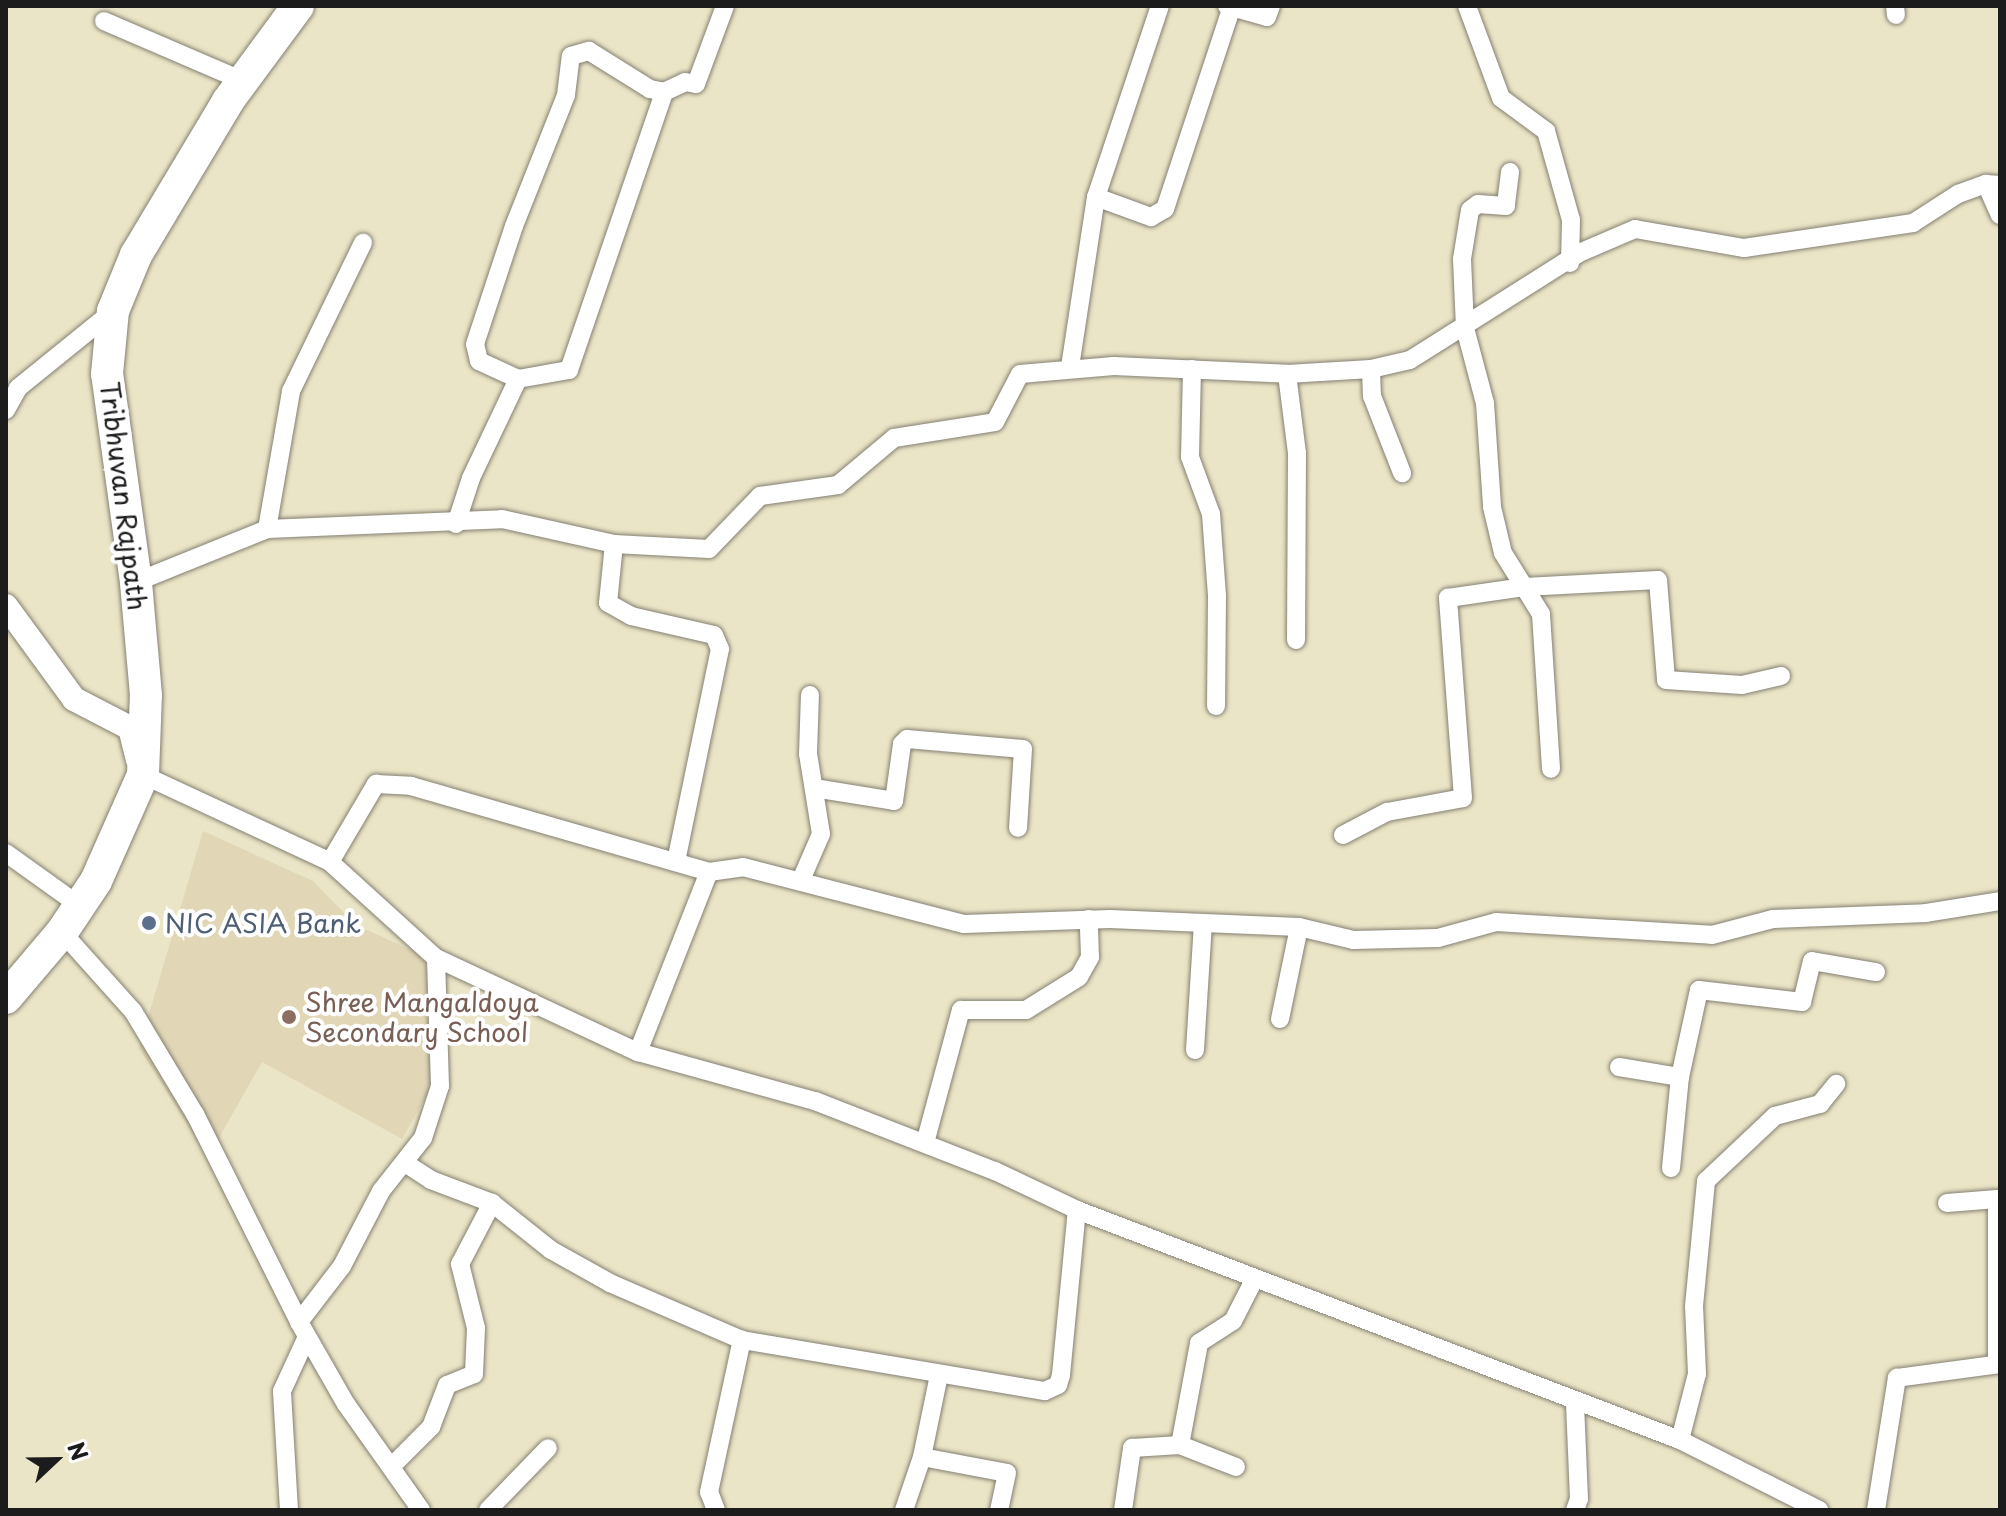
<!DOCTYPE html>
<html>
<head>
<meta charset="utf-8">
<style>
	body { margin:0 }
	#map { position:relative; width:2006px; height:1516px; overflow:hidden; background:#ebe5c7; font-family:"Playpen Sans",sans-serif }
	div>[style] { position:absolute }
	.built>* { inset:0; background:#e1d7b7 }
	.roads { filter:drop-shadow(0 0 2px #848072) drop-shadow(0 0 2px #848072) }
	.street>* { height:18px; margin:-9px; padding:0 9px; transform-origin:9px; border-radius:9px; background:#fff }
	.secondary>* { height:24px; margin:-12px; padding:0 12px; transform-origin:12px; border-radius:12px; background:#fff }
	.highway>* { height:32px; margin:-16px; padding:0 16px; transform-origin:16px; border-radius:16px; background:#fff }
	.dots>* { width:22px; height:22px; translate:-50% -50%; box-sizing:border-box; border:4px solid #fff; border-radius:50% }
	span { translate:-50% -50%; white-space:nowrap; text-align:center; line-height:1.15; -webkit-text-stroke:8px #fff; paint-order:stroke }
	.street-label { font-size:26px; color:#1c1c1c }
	.service-label { font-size:26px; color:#4e5e75 }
	.left { translate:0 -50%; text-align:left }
	.education-label { font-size:26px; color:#785e54 }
	.frame { position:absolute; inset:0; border:8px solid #1c1c1c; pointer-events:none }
	.north { position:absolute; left:16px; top:1420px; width:80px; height:80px; -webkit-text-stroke:6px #fff; paint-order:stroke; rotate:68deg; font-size:22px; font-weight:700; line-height:32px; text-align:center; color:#1c1c1c }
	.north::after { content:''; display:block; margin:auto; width:28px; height:36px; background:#1c1c1c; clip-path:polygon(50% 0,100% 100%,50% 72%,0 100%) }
</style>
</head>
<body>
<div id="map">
	<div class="built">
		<i style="clip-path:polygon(203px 831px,313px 881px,356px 925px,422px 955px,433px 989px,428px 1045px,432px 1086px,402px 1139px,262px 1062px,208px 1157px,139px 1048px)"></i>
	</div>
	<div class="roads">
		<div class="street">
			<i style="left:1467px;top:6px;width:98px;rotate:69.7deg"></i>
			<i style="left:1501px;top:98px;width:56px;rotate:36.3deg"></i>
			<i style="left:1546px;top:131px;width:92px;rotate:74.3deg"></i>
			<i style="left:1571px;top:220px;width:43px;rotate:91.3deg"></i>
			<i style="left:1895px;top:6px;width:9px;rotate:84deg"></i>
			<i style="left:1232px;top:7px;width:36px;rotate:16deg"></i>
			<i style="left:1267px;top:17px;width:12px;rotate:-70deg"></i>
			<i style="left:104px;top:21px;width:149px;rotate:23.3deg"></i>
			<i style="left:1510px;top:172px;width:34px;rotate:97deg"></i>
			<i style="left:1506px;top:206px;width:28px;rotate:-176deg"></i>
			<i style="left:1478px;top:204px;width:10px;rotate:143deg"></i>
			<i style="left:1470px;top:210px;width:50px;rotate:99.3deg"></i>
			<i style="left:1462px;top:259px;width:69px;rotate:87.5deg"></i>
			<i style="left:1465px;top:328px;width:78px;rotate:75.1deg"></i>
			<i style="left:1485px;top:403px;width:104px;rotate:86.1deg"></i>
			<i style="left:1492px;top:507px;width:47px;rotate:76.6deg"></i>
			<i style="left:1503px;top:553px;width:72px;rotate:58.1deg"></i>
			<i style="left:1541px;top:614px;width:155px;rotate:86.3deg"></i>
			<i style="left:1986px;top:184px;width:34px;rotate:66deg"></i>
			<i style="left:1096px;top:197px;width:59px;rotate:20deg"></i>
			<i style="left:1151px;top:217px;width:16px;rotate:-30deg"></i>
			<i style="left:1165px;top:209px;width:213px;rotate:-71.7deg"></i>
			<i style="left:1232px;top:7px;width:5px;rotate:-169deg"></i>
			<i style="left:1070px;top:367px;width:172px;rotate:-81.3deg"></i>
			<i style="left:1096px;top:197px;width:201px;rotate:-71.5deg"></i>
			<i style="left:1192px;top:369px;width:88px;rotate:91.3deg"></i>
			<i style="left:1190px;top:457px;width:61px;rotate:69.8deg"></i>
			<i style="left:1211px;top:514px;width:82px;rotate:85.8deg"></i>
			<i style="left:1217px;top:596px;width:110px;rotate:90.5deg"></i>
			<i style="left:1371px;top:369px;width:27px;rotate:88deg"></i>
			<i style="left:1372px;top:396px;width:83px;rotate:68.7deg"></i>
			<i style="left:1287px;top:374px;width:80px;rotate:82.8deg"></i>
			<i style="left:1297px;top:453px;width:187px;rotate:90.3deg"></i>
			<i style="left:518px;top:379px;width:43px;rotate:-155.2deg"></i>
			<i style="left:479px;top:361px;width:17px;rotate:-103deg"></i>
			<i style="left:475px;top:344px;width:124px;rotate:-71.7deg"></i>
			<i style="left:514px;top:226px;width:141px;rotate:-68.3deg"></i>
			<i style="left:566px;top:95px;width:39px;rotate:-83deg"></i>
			<i style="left:571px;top:56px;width:19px;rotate:-16deg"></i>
			<i style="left:589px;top:51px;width:72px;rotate:31.9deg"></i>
			<i style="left:650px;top:89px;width:14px;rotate:12deg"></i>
			<i style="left:6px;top:410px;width:25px;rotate:-61deg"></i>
			<i style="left:18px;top:388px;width:122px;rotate:-39deg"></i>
			<i style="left:456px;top:524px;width:48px;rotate:-71.9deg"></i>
			<i style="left:471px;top:478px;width:110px;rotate:-64.6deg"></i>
			<i style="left:518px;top:379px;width:52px;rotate:-10deg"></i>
			<i style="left:569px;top:370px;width:294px;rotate:-71.1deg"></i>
			<i style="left:664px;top:92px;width:23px;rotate:-25deg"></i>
			<i style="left:685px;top:82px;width:11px;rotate:10deg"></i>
			<i style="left:696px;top:84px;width:83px;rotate:-69.6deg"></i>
			<i style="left:267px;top:529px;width:140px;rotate:-80.1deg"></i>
			<i style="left:291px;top:391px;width:165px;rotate:-64.1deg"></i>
			<i style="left:614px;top:544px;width:59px;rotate:95.8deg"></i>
			<i style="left:608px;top:603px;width:26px;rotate:29deg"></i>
			<i style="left:631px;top:616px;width:85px;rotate:12.9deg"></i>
			<i style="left:714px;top:635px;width:15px;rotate:67deg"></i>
			<i style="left:720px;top:649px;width:217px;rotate:101.7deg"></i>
			<i style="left:136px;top:582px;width:141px;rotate:-22deg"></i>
			<i style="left:267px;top:529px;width:235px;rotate:-2.4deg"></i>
			<i style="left:502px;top:519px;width:115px;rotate:12.6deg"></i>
			<i style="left:614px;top:544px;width:95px;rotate:3deg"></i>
			<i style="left:709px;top:549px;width:74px;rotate:-46.1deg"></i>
			<i style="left:760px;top:496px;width:79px;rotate:-8deg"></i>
			<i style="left:838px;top:485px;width:73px;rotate:-40deg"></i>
			<i style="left:894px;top:438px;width:102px;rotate:-9deg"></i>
			<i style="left:995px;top:422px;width:54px;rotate:-62.5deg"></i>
			<i style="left:1020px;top:374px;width:94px;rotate:-4.9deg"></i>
			<i style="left:1114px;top:366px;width:173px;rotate:2.6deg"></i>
			<i style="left:1287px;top:374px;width:84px;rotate:-3.4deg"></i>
			<i style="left:1371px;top:369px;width:40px;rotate:-13deg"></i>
			<i style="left:1410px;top:360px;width:200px;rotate:-32.3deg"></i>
			<i style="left:1579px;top:253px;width:61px;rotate:-23.2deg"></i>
			<i style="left:1635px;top:229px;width:111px;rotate:9.9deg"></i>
			<i style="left:1744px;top:248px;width:171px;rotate:-8.4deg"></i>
			<i style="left:1913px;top:223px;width:54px;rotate:-32.8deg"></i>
			<i style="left:1958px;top:194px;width:30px;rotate:-20deg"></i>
			<i style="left:1986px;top:184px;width:14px;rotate:4deg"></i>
			<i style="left:143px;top:775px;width:206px;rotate:24.9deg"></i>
			<i style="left:330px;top:862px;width:143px;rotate:42.2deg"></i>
			<i style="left:436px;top:958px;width:223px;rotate:25deg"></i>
			<i style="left:638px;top:1052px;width:184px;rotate:15.5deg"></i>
			<i style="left:815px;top:1101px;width:193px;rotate:21.3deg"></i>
			<i style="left:995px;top:1171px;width:91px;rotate:25.4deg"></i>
			<i style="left:1077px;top:1210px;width:645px;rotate:20.88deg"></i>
			<i style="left:1680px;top:1440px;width:156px;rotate:26.7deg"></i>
			<i style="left:814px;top:788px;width:81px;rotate:9.2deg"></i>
			<i style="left:894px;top:801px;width:58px;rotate:-82deg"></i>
			<i style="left:902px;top:744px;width:7px;rotate:-45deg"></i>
			<i style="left:907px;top:739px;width:116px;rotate:4.9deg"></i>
			<i style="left:1023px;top:749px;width:79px;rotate:93.6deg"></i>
			<i style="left:1343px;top:835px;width:50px;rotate:-27.6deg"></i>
			<i style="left:1387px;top:812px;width:77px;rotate:-10.4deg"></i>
			<i style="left:1463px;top:798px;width:201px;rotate:-94.3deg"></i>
			<i style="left:1448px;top:598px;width:77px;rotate:-8.2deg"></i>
			<i style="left:1524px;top:587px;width:134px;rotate:-3deg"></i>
			<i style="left:1658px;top:580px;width:100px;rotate:85.4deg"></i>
			<i style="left:1666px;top:680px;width:76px;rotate:3.8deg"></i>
			<i style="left:1742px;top:685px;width:40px;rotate:-13deg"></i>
			<i style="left:6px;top:853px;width:91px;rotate:35.6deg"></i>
			<i style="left:330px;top:862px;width:91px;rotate:-59.5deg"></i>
			<i style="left:376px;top:784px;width:35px;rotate:3deg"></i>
			<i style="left:411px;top:786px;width:310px;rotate:16.1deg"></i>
			<i style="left:709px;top:872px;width:34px;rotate:-8deg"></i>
			<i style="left:743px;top:867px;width:228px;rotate:14.5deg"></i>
			<i style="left:964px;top:924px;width:146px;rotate:-2deg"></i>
			<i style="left:1110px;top:919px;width:189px;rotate:2.4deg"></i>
			<i style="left:1299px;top:927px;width:56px;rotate:13.5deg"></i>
			<i style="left:1353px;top:940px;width:85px;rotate:-1.3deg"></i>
			<i style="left:1438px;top:938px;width:60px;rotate:-15.4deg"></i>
			<i style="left:1496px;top:922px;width:216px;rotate:3.4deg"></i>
			<i style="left:1712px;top:935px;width:63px;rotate:-14.7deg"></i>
			<i style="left:1773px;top:919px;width:153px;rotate:-2.2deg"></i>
			<i style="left:1926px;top:913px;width:75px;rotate:-9.2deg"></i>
			<i style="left:801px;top:880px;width:50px;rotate:-66.5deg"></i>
			<i style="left:821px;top:834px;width:81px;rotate:-99.2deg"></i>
			<i style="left:808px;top:754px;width:59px;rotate:-88.1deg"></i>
			<i style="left:62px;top:932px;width:106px;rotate:48.1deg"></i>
			<i style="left:133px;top:1011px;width:120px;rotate:59deg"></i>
			<i style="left:195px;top:1114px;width:233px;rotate:63.4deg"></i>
			<i style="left:299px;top:1322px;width:71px;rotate:-52.5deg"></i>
			<i style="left:342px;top:1266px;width:85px;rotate:-62.5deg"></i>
			<i style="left:381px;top:1191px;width:68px;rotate:-51.6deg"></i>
			<i style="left:423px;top:1138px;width:55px;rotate:-71.9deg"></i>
			<i style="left:440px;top:1086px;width:128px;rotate:-91.8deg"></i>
			<i style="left:1280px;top:1019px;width:94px;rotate:-78.3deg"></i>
			<i style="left:1195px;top:1050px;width:126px;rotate:-86.4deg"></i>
			<i style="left:638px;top:1052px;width:193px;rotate:-68.5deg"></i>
			<i style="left:1619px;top:1067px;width:62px;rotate:9.3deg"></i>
			<i style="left:925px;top:1143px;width:138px;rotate:-74.9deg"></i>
			<i style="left:961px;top:1010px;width:65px"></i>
			<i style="left:1026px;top:1010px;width:62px;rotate:-31.9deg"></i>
			<i style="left:1079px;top:977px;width:23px;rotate:-61deg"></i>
			<i style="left:1090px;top:957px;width:38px;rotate:-92deg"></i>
			<i style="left:405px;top:1163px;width:31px;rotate:33deg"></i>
			<i style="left:431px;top:1180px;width:65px;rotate:20.7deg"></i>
			<i style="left:492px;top:1203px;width:75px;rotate:38.5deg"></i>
			<i style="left:551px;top:1250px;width:68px;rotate:29.2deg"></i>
			<i style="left:610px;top:1283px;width:144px;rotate:23.4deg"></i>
			<i style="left:742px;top:1340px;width:307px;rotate:9.6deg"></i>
			<i style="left:1045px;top:1391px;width:14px;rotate:-25deg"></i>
			<i style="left:1058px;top:1385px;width:10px;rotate:-73deg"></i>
			<i style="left:1061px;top:1375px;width:166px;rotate:-84.5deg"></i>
			<i style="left:1671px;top:1168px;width:91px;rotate:-84.4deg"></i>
			<i style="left:1680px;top:1077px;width:89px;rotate:-77.7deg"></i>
			<i style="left:1699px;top:990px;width:104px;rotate:6.6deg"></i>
			<i style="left:1802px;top:1002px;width:42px;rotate:-76.3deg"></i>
			<i style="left:1812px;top:961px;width:65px;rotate:9.8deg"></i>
			<i style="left:1947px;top:1203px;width:50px;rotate:-4.6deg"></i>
			<i style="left:1997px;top:1199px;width:165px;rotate:90deg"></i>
			<i style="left:299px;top:1322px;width:95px;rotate:60.2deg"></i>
			<i style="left:346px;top:1404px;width:130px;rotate:54.7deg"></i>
			<i style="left:1680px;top:1440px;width:68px;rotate:-75.6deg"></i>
			<i style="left:1697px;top:1374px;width:68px;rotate:-92.5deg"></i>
			<i style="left:1694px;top:1306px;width:126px;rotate:-84.5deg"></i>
			<i style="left:1706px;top:1181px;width:95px;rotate:-43.3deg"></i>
			<i style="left:1775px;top:1116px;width:47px;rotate:-14.9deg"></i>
			<i style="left:1820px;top:1104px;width:26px;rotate:-51deg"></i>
			<i style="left:1180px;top:1445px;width:60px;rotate:21.4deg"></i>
			<i style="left:922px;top:1457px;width:86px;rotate:10.7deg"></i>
			<i style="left:1007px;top:1473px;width:38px;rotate:102deg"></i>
			<i style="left:391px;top:1467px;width:57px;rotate:-45deg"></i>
			<i style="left:431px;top:1427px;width:45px;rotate:-69.1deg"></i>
			<i style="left:447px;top:1385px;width:29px;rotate:-22deg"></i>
			<i style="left:474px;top:1374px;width:46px;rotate:-87.5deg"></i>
			<i style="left:476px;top:1328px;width:66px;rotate:-104deg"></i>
			<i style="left:460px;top:1264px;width:69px;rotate:-62.3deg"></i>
			<i style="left:289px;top:1510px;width:119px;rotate:-93.4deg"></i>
			<i style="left:282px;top:1391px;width:55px;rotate:-65.3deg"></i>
			<i style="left:488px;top:1510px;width:86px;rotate:-45.9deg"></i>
			<i style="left:716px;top:1510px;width:19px;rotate:-111deg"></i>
			<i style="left:709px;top:1492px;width:156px;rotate:-77.8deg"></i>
			<i style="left:904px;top:1510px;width:56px;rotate:-71.2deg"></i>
			<i style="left:922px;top:1457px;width:84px;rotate:-78.3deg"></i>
			<i style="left:1123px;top:1510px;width:63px;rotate:-81.7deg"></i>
			<i style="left:1132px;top:1448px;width:48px;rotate:-3.6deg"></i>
			<i style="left:1180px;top:1445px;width:104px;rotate:-79.4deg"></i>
			<i style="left:1199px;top:1343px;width:40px;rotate:-32.9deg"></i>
			<i style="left:1233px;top:1321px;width:48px;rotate:-62.9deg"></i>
			<i style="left:1575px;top:1510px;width:12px;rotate:-70deg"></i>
			<i style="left:1579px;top:1499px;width:96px;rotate:-92.4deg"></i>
			<i style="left:1876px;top:1510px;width:134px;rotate:-81deg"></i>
			<i style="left:1897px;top:1378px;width:104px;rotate:-7.7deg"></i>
		</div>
		<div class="secondary">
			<i style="left:6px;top:606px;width:115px;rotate:53.8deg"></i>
			<i style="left:74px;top:699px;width:63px;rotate:27.4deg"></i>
			<i style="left:130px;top:728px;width:32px;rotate:76deg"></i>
		</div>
		<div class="highway">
			<i style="left:6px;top:998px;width:87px;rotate:-49.7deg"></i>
			<i style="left:62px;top:932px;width:61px;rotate:-56.3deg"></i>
			<i style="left:96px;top:881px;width:116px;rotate:-66.1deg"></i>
			<i style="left:143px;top:775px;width:80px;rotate:-87.9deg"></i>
			<i style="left:146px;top:695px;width:113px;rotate:-95.1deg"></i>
			<i style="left:136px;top:582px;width:210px;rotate:-97.9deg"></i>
			<i style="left:107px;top:374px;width:63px;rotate:-84.6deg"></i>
			<i style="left:113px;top:311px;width:61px;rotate:-67.7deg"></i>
			<i style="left:136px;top:255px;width:179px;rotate:-59.1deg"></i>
			<i style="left:228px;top:101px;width:118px;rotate:-53.6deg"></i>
		</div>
	</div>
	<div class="dots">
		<i style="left:149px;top:923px;background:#5c6f8a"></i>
		<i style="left:289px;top:1017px;background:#8d6e63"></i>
	</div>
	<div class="street-label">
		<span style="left:124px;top:496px;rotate:83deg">Tribhuvan Rajpath</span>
	</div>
	<div class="service-label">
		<span class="left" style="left:165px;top:923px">NIC ASIA Bank</span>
	</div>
	<div class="education-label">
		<span class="left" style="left:305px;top:1017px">Shree Mangaldoya<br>Secondary School</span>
	</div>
	<div class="frame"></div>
	<div class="north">N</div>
</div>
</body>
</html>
